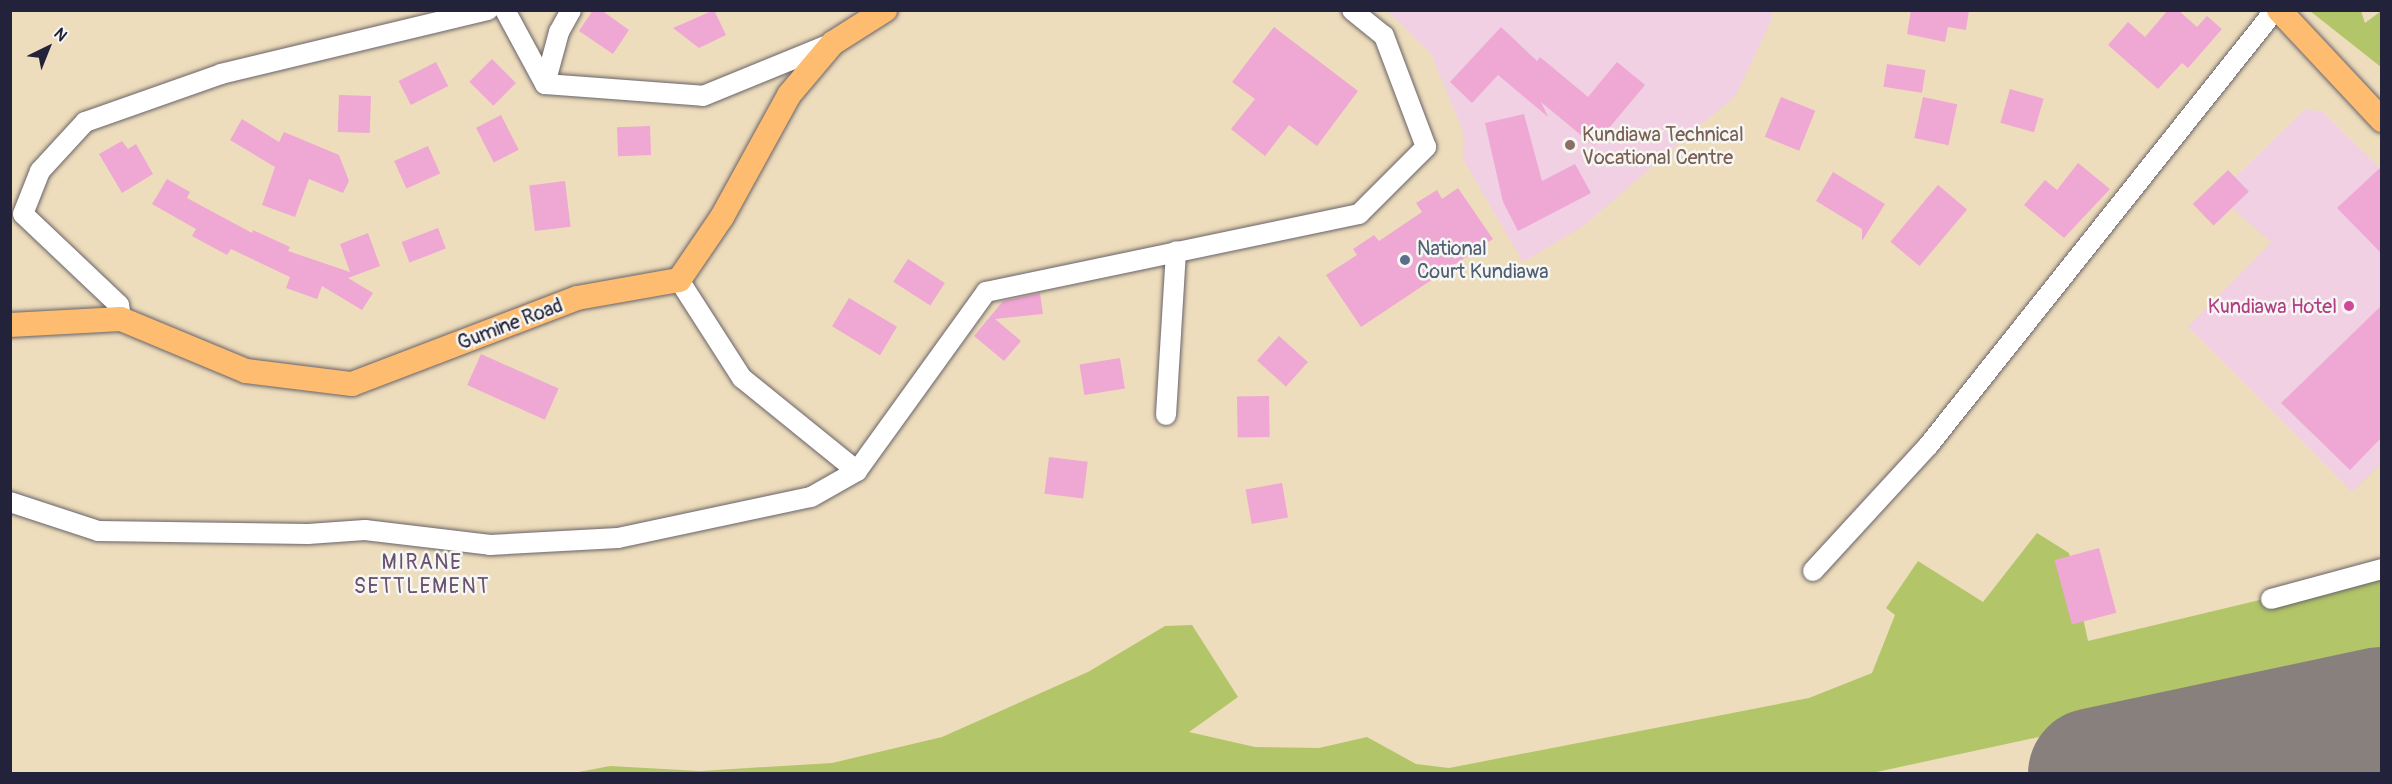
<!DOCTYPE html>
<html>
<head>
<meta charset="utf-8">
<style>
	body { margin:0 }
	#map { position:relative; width:2392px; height:784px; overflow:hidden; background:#eeddbc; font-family:Pangolin,sans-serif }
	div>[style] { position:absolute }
	.built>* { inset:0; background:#f1d0e4 }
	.green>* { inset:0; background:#b2c568 }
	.runway>* { height:132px; margin:-66px; padding:0 66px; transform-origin:66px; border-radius:66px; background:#88807c }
	.building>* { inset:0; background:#efa7d4; transform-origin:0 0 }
	.roads { filter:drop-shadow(0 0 2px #696368) drop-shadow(0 0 2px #696368) }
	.minor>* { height:20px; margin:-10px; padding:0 10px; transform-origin:10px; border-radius:10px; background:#fff }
	.major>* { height:24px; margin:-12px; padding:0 12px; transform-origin:12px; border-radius:12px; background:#fdbc70 }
	.dots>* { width:16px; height:16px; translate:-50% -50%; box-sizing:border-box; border:3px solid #f6f6f2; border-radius:50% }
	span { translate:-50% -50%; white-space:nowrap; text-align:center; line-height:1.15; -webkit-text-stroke:5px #f6f6f2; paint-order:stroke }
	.education-label { font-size:20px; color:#785e54 }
	.left { translate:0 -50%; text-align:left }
	.service-label { font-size:20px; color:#4e5e75 }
	.hotel-label { font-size:20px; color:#b23c85 }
	.right { translate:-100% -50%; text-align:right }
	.street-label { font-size:20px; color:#22223b }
	.neighbourhood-label { font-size:21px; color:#6a5171; letter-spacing:1.5px }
	.frame { position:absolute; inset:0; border:12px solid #22223b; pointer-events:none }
	.north { position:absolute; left:18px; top:18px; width:60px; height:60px; -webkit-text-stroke:4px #f6f6f2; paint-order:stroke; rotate:43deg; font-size:16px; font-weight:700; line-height:24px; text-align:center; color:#22223b }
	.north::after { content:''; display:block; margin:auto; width:21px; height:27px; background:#22223b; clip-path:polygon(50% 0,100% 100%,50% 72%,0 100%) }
</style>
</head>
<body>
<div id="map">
	<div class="built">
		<i style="clip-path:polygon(1771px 10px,1771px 21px,1736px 95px,1582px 227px,1523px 262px,1463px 159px,1463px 131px,1431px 54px,1388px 11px)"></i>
		<i style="clip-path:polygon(2305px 109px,2323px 112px,2381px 169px,2381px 464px,2352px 492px,2188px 327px,2271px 242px,2217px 195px)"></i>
	</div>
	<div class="green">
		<i style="clip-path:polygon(2310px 11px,2361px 11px,2365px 23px,2381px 11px,2381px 67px)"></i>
		<i style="clip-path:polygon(2037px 533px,2069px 553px,2088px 641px,2381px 571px,2381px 663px,1872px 773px,568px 774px,610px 766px,700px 771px,832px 763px,942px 737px,1088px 672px,1165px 626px,1192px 625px,1238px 697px,1189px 732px,1255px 747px,1319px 748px,1367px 737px,1416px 764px,1449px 768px,1809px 698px,1872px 673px,1895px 615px,1886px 608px,1918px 561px,1983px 602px)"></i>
	</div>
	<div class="runway">
		<i style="left:2094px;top:774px;width:294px;rotate:-12deg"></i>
	</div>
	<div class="building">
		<i style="clip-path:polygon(593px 10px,601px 10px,629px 30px,613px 54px,579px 31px)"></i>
		<i style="clip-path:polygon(714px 10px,726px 35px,699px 48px,673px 28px)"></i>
		<i style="clip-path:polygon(1911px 10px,1969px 10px,1966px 30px,1948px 27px,1945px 42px,1907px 34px)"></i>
		<i style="clip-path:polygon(2168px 10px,2178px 10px,2197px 27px,2207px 16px,2222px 29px,2188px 68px,2182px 63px,2158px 89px,2108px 45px,2128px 22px,2145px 37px)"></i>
		<i style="clip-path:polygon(1274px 27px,1358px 91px,1317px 146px,1289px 125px,1265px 156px,1231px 129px,1255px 99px,1232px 82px)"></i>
		<i style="clip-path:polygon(1501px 27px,1537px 61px,1540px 57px,1588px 97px,1617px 62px,1645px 85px,1594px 146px,1541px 102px,1548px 117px,1498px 75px,1472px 103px,1450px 82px)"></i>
		<i style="left:492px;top:59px;width:34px;height:32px;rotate:45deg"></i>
		<i style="left:436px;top:62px;width:27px;height:42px;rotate:63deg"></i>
		<i style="left:1887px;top:64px;width:39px;height:23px;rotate:9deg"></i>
		<i style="left:2010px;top:89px;width:35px;height:35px;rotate:16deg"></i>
		<i style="left:339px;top:95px;width:32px;height:37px;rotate:2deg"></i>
		<i style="left:1781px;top:97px;width:37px;height:43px;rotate:22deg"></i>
		<i style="left:1923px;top:97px;width:35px;height:42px;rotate:12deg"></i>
		<i style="clip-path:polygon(1524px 114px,1542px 181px,1575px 164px,1591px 193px,1518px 231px,1503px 202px,1485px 123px)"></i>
		<i style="left:501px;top:115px;width:39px;height:28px;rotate:63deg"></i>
		<i style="clip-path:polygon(242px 119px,279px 142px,284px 132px,339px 155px,349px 181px,343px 193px,309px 179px,295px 217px,262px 205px,275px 167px,230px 140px)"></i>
		<i style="left:650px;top:126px;width:29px;height:33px;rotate:88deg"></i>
		<i style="clip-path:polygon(122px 141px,128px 149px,136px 144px,153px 174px,122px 193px,99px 154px)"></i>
		<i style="left:428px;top:146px;width:30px;height:37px;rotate:66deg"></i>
		<i style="clip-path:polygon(2078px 163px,2110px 189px,2064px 238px,2024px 205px,2045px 180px,2057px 190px)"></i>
		<i style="clip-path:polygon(2382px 166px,2382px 254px,2337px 208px)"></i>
		<i style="left:2228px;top:170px;width:30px;height:49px;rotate:46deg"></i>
		<i style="clip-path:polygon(1833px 172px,1885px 204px,1862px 241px,1862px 229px,1816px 201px)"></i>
		<i style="clip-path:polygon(167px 179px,190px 192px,187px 198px,252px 233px,253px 230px,290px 247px,288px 251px,350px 272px,340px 244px,368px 233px,380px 266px,348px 278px,373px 293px,362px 310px,322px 286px,317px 299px,286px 288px,290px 277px,231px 249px,227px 255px,192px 236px,196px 229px,152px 204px)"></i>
		<i style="left:565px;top:181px;width:46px;height:36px;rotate:83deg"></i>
		<i style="left:1938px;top:185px;width:38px;height:74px;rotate:40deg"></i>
		<i style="clip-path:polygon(1458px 188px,1493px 239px,1361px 327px,1326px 275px,1357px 255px,1353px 249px,1374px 235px,1379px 241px,1422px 212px,1416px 203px,1437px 190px,1442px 199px)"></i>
		<i style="left:438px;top:228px;width:22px;height:39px;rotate:69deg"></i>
		<i style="left:908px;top:259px;width:44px;height:27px;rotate:33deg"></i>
		<i style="clip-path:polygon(1040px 293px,1043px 314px,995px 319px,1021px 341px,1004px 361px,974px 336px,1003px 301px)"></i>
		<i style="left:849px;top:298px;width:56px;height:33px;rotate:31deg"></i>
		<i style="clip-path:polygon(2382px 305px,2382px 437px,2350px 470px,2281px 403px)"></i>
		<i style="left:1279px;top:336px;width:39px;height:33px;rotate:42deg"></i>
		<i style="left:481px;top:354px;width:85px;height:34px;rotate:24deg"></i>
		<i style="left:1120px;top:358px;width:31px;height:41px;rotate:81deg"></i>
		<i style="left:1269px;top:396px;width:41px;height:32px;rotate:89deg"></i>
		<i style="left:1049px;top:457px;width:39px;height:37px;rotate:7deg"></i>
		<i style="left:1282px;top:483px;width:35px;height:37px;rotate:80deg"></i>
		<i style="left:2099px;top:548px;width:67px;height:46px;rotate:75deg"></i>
	</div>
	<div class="roads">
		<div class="minor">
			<i style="left:505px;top:10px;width:84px;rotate:61.6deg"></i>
			<i style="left:545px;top:84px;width:158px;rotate:4.3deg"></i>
			<i style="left:703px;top:96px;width:140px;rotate:-22.2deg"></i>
			<i style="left:545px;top:84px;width:54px;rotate:-74.9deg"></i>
			<i style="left:559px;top:32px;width:25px;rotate:-61deg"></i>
			<i style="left:679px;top:280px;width:117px;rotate:57.3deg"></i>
			<i style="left:742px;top:378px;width:148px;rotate:39deg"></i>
			<i style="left:857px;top:471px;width:221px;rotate:-54.2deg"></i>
			<i style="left:986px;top:292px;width:381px;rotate:-11.8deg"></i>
			<i style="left:1359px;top:214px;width:95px;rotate:-45deg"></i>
			<i style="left:1426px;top:147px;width:119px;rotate:-110.7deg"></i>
			<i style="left:1384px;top:36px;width:41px;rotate:-140.9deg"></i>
			<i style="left:121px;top:319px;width:14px;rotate:-98deg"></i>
			<i style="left:119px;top:305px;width:132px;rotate:-136.5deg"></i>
			<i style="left:23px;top:214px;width:46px;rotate:-68.4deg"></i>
			<i style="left:40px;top:171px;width:67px;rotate:-47.4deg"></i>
			<i style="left:85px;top:122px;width:144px;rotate:-19.4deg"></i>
			<i style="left:221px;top:74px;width:275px;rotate:-13.5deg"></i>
			<i style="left:1166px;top:415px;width:164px;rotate:-86.5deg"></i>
			<i style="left:10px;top:502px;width:93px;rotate:18.2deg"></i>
			<i style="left:98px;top:531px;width:210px;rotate:0.8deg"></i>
			<i style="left:308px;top:534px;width:57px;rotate:-4deg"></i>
			<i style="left:365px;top:530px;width:126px;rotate:6.8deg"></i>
			<i style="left:490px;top:545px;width:128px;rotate:-3.1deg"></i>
			<i style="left:618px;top:538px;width:197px;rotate:-12deg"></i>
			<i style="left:811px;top:497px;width:53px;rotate:-29.5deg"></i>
			<i style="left:1813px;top:571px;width:170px;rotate:-47.4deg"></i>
			<i style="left:1928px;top:446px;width:557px;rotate:-51.48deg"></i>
			<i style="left:2271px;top:599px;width:115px;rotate:-15.1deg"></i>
		</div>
		<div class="major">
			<i style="left:2279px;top:10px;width:151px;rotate:46.9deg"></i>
			<i style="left:10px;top:325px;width:111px;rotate:-3.1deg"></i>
			<i style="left:121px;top:319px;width:135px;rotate:22.6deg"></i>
			<i style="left:246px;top:371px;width:107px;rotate:7deg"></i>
			<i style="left:352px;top:384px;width:241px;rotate:-20.9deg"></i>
			<i style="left:577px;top:298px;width:104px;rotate:-10deg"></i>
			<i style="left:679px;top:280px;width:76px;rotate:-55.7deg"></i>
			<i style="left:722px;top:217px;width:139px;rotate:-61.2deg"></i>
			<i style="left:789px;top:95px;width:68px;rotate:-49.8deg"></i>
			<i style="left:833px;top:43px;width:62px;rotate:-32.4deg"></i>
		</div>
	</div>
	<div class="dots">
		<i style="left:1570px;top:145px;background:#8d6e63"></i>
		<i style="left:1405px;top:260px;background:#5c6f8a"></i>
		<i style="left:2349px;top:306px;background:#d1479c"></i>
	</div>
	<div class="education-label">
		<span class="left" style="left:1582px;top:146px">Kundiawa Technical<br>Vocational Centre</span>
	</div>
	<div class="service-label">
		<span class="left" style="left:1417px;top:260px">National<br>Court Kundiawa</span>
	</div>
	<div class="hotel-label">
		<span class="right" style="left:2337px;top:306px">Kundiawa Hotel</span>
	</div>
	<div class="street-label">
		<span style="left:510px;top:324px;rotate:-21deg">Gumine Road</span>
	</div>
	<div class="neighbourhood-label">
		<span style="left:422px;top:575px">MIRANE<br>SETTLEMENT</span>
	</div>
	<div class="frame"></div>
	<div class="north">N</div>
</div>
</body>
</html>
